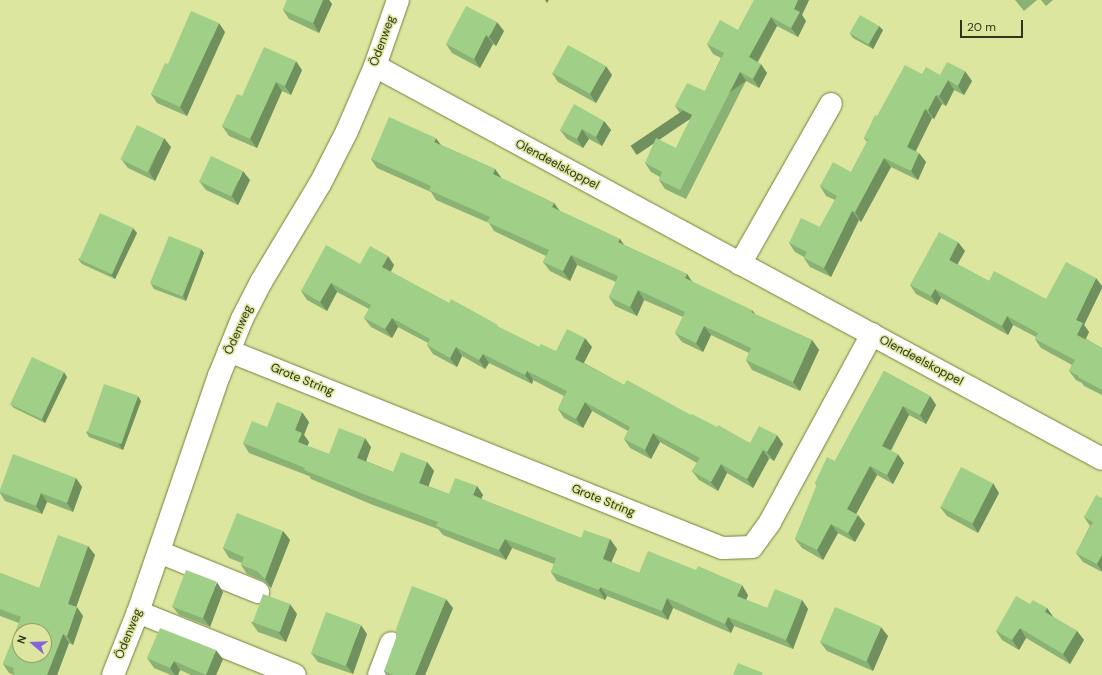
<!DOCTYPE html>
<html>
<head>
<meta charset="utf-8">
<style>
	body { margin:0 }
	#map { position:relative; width:1102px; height:675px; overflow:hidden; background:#dce69f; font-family:"DM Sans",sans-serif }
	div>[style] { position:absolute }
	.roads { filter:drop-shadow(0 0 1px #777f3b) drop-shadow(0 0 1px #777f3b) }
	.minor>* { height:22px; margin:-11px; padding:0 11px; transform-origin:11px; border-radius:11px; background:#fff }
	.wall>* { inset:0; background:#8ab274 }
	.shaded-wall>* { inset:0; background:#70915e; transform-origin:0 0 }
	.building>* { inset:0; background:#a0cf87; transform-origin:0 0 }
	span { translate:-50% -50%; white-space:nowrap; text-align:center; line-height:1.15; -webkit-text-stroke:3px #dce69f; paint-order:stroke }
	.street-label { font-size:12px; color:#313418 }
	.north { position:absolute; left:12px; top:623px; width:40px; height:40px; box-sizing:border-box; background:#dce69f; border:1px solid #989f69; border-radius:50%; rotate:289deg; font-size:11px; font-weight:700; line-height:16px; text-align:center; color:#313418 }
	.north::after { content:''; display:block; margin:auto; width:14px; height:18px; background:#8861dc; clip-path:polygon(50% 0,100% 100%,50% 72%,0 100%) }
	.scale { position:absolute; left:960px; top:20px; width:63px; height:18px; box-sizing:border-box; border:2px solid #313418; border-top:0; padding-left:5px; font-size:12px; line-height:14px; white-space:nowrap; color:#313418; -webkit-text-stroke:3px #dce69f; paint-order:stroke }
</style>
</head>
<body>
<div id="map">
	<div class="roads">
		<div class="minor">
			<i style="left:375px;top:66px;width:826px;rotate:28.39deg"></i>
			<i style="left:740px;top:264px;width:184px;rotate:-60.4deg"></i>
			<i style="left:229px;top:351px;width:531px;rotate:21.78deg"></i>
			<i style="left:722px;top:548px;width:30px;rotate:-2deg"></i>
			<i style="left:752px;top:547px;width:31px;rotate:-54deg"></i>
			<i style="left:770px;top:522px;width:214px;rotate:-61.5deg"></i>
			<i style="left:159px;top:552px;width:107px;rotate:22deg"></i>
			<i style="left:138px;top:612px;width:169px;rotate:21.9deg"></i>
			<i style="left:113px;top:675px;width:68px;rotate:-68.4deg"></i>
			<i style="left:138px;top:612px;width:250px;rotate:-71.1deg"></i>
			<i style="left:219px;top:376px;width:61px;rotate:-68deg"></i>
			<i style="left:242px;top:319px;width:42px;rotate:-62.8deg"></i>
			<i style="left:261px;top:282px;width:114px;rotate:-59deg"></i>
			<i style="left:320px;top:184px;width:59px;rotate:-63deg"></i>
			<i style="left:347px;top:131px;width:71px;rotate:-66.7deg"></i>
			<i style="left:375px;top:66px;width:70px;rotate:-70.8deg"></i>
			<i style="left:379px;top:675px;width:34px;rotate:-69deg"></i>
		</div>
	</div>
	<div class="wall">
		<i style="clip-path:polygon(287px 0,329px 0,332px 4px,319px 33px,289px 19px,283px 10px)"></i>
		<i style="clip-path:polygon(754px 0,809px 0,802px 15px,806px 21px,798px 37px,777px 26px,758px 62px,767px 73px,759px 88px,746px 81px,686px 199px,665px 189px,659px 180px,660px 177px,651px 172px,645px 163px,676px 148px,690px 120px,682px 116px,675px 106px,705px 91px,721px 58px,713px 54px,707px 44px,738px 30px,754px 1px)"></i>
		<i style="clip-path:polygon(1015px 0,1037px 0,1024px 11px)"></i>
		<i style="clip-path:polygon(1041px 0,1053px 0,1046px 6px)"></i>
		<i style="clip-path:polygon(883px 30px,873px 49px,853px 38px,850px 34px)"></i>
		<i style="clip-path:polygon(504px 31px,496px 46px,493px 44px,480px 68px,452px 53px,446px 44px)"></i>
		<i style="clip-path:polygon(225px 32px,187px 116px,157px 103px,151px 94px,168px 64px)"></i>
		<i style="clip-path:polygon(302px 70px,291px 95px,282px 91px,257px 148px,229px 136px,222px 126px,242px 96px)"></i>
		<i style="clip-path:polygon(552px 73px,612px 75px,596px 103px,558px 82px)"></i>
		<i style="clip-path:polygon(922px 74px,940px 75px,972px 81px,964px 95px,954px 90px,946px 106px,942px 104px,934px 119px,932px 118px,916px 151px,926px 162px,918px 180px,891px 167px,861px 222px,859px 220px,831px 277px,810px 267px,804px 258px,804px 257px,795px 252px,789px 243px,820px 227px,835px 200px,826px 196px,820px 186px,851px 172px,867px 142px,864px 138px,877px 116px)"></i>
		<i style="clip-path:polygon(604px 121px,611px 130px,602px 146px,589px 139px,583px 148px,567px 139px,560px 130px)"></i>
		<i style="clip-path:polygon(441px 145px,495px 169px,501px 178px,554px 203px,560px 211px,620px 239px,624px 245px,687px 274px,691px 281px,756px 315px,812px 340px,819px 350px,800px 391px,752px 370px,746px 360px,749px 353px,711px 335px,703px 352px,682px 342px,675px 333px,683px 317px,644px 300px,637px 316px,615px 306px,609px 297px,616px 282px,577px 265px,570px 281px,550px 271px,543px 262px,546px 256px,494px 231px,489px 223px,436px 200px,431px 192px,377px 168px,371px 159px)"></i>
		<i style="clip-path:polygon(171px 147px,155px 181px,128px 168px,121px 159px)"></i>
		<i style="clip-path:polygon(250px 180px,238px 205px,206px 190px,199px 181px)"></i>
		<i style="clip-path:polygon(137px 233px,115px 279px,82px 264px,78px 259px)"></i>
		<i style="clip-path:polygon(201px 249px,204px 253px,186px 301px,154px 289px,151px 284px)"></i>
		<i style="clip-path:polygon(965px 251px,957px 264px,989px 281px,1046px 299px,1102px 286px,1102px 288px,1084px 325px,1089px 332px,1086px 339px,1102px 348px,1102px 395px,1084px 386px,1082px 383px,1076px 380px,1069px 371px,1072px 365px,1041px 348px,1035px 339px,1036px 337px,1013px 325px,1008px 335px,941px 298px,937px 305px,916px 294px,910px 285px)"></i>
		<i style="clip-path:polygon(360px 264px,394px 265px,391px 272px,449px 303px,539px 347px,556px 351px,592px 347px,584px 363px,624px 385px,750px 443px,783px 444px,774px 461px,769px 458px,753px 488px,727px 473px,718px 491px,699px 480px,692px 471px,697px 463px,660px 442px,651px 459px,630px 448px,624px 439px,628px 431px,592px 411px,583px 428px,564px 418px,558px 409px,564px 396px,533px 380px,532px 384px,489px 363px,485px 369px,462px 356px,457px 367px,433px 354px,427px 345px,428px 343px,398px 327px,392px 338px,371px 327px,364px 318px,369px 309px,337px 292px,327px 311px,307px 300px,301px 291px)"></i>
		<i style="clip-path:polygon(884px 371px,930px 396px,936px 405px,926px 424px,909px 415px,891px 451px,904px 463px,893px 484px,877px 475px,856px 514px,865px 524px,855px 542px,838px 533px,823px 560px,802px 548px,795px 539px,817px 486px,815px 483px,835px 461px)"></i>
		<i style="clip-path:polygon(67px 377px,45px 423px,14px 408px,10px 404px)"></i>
		<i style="clip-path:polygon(141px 401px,123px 450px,89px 437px,86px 432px)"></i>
		<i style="clip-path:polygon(309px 422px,304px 435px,309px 442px,307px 446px,329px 454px,371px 447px,366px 461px,393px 472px,427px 462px,434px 471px,428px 486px,449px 494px,477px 486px,483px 495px,481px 499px,581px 538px,610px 539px,617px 549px,611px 562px,639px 573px,748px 595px,746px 600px,767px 608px,802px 600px,808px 609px,793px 649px,734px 626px,731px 633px,673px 608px,668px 620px,607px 596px,605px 600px,557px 581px,551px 572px,554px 564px,512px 548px,506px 560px,443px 535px,438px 529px,373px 505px,311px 479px,309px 476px,249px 453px,243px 443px,267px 427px)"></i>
		<i style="clip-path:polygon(76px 478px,82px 487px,73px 512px,47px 502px,42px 514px,5px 501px,0 493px,0 490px)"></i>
		<i style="clip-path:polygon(999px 493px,978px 533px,947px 516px,940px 507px)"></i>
		<i style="clip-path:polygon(1102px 498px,1102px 572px,1083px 562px,1076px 553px,1090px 526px,1084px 517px)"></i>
		<i style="clip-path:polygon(283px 531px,290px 540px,271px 588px,263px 581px,247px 574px,241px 565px,242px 563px,229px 558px,223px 548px)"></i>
		<i style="clip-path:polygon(88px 546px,95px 555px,76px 607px,83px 616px,73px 645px,69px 643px,57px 675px,14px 675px,9px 673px,3px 664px,19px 623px,0 616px,0 573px,39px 588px)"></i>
		<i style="clip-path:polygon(223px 592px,210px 627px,179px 615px,172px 606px)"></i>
		<i style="clip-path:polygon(1030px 604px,1047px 608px,1053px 617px,1077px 631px,1084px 640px,1070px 664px,1026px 638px,1019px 650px,1002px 640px,996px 631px)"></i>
		<i style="clip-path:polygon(453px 608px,425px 675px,386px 675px,384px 671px)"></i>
		<i style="clip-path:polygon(297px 614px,286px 642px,258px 632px,251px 622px)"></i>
		<i style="clip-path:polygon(367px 634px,353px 674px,318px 662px,311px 653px)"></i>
		<i style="clip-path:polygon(888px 636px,873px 671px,827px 651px,820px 642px)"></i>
		<i style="clip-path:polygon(147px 658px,223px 659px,216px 675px,191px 675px,180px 670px,178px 675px,171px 675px,154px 668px)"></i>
	</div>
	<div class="shaded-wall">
		<i style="clip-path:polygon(323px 0,329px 0,332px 4px,319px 33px,313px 23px)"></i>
		<i style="clip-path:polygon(545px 0,549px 0,547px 3px)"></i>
		<i style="clip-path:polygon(798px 0,809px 0,802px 15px,806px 21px,798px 37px,791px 28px,794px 9px)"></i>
		<i style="clip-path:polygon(771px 17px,777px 26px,755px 66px,749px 57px)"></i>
		<i style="clip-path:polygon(497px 22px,504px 31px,496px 46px,489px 37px)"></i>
		<i style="clip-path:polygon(219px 23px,225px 32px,187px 116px,180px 107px)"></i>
		<i style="clip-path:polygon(879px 26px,883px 30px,873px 49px,869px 44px)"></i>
		<i style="clip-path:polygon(486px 35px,493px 44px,480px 68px,474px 59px)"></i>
		<i style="clip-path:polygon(296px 61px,302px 70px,291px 95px,285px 86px)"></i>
		<i style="clip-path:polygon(761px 64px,767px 73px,759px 88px,753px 79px)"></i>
		<i style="clip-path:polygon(606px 66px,612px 75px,596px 103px,590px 94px)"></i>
		<i style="clip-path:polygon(965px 71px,972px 81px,964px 95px,958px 86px)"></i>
		<i style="left:740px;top:72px;width:11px;height:132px;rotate:56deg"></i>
		<i style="clip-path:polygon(948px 80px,954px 90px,946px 106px,939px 96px)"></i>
		<i style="clip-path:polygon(276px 82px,282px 91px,257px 148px,250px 139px)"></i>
		<i style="clip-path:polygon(936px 95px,942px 104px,934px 119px,928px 110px)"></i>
		<i style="clip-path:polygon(925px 109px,932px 118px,913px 156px,907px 147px)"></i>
		<i style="clip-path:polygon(604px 121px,611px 130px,602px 146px,596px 137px)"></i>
		<i style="clip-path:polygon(582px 129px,589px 139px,583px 148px,577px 139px)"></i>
		<i style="clip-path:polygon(164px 138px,171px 147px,155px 181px,149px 172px)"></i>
		<i style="clip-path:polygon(436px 138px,443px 148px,434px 142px)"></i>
		<i style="clip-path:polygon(919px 153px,926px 162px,918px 180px,911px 171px)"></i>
		<i style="clip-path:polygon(884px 158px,891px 167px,861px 222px,855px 212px)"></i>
		<i style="clip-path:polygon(495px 169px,502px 179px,493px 174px)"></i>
		<i style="clip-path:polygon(243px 171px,250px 180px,238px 205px,232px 196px)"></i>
		<i style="clip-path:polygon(554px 203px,560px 212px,552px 207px)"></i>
		<i style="clip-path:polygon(852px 211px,859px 220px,831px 277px,824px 268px)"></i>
		<i style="clip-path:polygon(133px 228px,137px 233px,115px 279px,111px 275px)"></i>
		<i style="clip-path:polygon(620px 239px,626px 248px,618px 242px)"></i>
		<i style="clip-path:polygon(958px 242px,965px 251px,955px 269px,949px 260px)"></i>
		<i style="clip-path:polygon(201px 249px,204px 253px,186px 301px,183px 296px)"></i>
		<i style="clip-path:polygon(571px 255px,577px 265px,570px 281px,563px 271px)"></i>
		<i style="clip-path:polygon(388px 256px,394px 265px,388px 276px,382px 267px)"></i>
		<i style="clip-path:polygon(687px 274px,693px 283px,685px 278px)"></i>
		<i style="clip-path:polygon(1096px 278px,1102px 286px,1102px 288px,1084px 325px,1089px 332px,1083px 344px,1077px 335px,1076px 320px)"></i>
		<i style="clip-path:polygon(331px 283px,337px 292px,327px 311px,320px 302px)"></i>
		<i style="clip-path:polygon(935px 289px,941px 298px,937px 305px,931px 296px)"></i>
		<i style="clip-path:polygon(638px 290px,644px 300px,637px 316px,630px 307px)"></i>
		<i style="clip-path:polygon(752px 310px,759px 319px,751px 312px)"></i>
		<i style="clip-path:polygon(1007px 316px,1013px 325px,1008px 335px,1002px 326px)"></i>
		<i style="clip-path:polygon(392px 318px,398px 327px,392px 338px,385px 329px)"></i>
		<i style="clip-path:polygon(704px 326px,711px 335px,703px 352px,696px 343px)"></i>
		<i style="clip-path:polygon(585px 338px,592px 347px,581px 368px,575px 359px)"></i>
		<i style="clip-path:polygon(812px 340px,819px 350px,800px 391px,793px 382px)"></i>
		<i style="clip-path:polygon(456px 347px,462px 356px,457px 367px,450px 358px)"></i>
		<i style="clip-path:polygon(483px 354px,489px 363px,485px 369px,479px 360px)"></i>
		<i style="clip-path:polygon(527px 371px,533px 380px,532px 384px,525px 375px)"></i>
		<i style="clip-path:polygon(64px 372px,67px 377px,45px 423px,42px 419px)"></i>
		<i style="clip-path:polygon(138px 396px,141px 401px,123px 450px,119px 445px)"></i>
		<i style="clip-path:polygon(930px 396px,936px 405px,926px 424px,920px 415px)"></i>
		<i style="clip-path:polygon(585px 402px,592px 411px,583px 428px,576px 419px)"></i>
		<i style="clip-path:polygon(903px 406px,909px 415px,888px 455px,882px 446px)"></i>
		<i style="clip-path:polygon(302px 412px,309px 422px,304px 435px,309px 442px,305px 452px,298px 442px,295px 430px)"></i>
		<i style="clip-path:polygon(653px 433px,660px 442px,651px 459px,645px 450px)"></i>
		<i style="clip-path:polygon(777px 435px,783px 444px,774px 461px,767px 452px)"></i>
		<i style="clip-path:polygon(365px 438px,371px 447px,364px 467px,357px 458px)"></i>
		<i style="clip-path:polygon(763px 450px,769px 459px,753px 488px,747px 479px)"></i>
		<i style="clip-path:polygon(898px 454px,904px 463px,893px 484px,887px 475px)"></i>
		<i style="clip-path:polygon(427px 462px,434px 471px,426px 493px,419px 483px)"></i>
		<i style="clip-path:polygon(721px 464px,727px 473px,718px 491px,711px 482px)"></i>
		<i style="clip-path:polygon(870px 466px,877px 475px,854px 518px,847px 509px)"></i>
		<i style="clip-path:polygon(76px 478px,82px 487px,73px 512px,67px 503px)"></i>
		<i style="clip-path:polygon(993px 483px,999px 493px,978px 533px,972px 523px)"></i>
		<i style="clip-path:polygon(477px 486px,483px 495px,479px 504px,473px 495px)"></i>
		<i style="clip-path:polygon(41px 493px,47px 502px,42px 514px,36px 506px)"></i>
		<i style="clip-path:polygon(858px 515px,865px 524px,855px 542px,848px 533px)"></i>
		<i style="clip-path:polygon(831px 524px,838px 533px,823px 560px,817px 550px)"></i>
		<i style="clip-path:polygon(283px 531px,290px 540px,271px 588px,265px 579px)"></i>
		<i style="clip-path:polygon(505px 539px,512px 548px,506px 560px,499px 550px)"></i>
		<i style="clip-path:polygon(610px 539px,617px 549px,609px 568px,603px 559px)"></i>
		<i style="clip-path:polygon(88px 546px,95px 555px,74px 613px,68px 604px)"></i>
		<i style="clip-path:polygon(1102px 555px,1102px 571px,1097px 564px)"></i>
		<i style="clip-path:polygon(217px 582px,223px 592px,210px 627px,203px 618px)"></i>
		<i style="clip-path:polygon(742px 585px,748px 595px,744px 606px,737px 596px)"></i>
		<i style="clip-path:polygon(600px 587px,607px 596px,605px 600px,599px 590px)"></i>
		<i style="clip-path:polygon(667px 598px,673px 608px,668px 620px,662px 611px)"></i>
		<i style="clip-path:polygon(446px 599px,453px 608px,425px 675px,415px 675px)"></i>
		<i style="clip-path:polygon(802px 600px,808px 609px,793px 649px,786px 640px)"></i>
		<i style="clip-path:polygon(290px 604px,297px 614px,286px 642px,279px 633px)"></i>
		<i style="clip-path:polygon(77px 607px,83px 616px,73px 645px,67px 636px)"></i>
		<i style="clip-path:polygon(1047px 608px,1054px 618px,1045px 612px)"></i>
		<i style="clip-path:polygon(728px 617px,734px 626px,731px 633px,725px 624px)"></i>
		<i style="clip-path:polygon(361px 625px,367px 634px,353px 674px,346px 665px)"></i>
		<i style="clip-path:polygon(881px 627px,888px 636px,873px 671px,867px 661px)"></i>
		<i style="clip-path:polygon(1020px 628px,1026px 638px,1019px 650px,1012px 640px)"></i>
		<i style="clip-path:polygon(1077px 631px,1084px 640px,1070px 664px,1063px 654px)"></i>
		<i style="clip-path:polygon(63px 634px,69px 643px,57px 675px,47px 675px)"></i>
		<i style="clip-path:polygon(216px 650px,223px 659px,216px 675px,206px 675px)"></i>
		<i style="clip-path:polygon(174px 661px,180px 670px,178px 675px,175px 675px,170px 668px)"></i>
	</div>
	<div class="building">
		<i style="clip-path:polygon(287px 0,323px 0,313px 23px,283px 10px)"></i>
		<i style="clip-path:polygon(754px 0,798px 0,794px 9px,800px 12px,791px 28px,771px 17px,749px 57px,761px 64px,753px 79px,740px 72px,680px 190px,659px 180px,662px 172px,645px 163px,656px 138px,676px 148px,692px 115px,675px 106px,687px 83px,705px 91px,724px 53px,707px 44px,720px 20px,738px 30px)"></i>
		<i style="clip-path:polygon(466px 6px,497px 22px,489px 37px,486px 35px,474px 59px,446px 44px)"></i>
		<i style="clip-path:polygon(191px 11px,219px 23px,180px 107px,151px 94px,165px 63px,168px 64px)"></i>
		<i style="left:860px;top:15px;width:22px;height:21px;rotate:30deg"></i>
		<i style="left:568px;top:45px;width:43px;height:32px;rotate:29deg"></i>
		<i style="clip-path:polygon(264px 47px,296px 61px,285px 86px,276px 82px,250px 139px,222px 126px,237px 94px,242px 96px)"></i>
		<i style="clip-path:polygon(947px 62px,965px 71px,958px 86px,948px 80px,939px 96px,936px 95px,928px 110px,925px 109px,907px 147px,919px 153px,911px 171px,884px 158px,855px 212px,852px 211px,824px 268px,804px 258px,807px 252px,789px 243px,801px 218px,820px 227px,837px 196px,820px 186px,833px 162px,851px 172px,868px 140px,864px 138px,875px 115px,877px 116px,905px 65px,922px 74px,926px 67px,940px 75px)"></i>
		<i style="clip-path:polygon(574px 104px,604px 121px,596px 137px,582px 129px,577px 139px,560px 130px)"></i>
		<i style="clip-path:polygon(389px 117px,436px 138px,434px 142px,495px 169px,493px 174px,554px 203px,552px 207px,620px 239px,618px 242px,687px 274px,685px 278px,752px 310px,751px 312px,812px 340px,793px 382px,746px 360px,751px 348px,704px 326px,696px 343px,675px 333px,685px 312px,638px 290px,630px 307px,609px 297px,618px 276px,571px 255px,563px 271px,543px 262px,549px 250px,487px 222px,490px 217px,429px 190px,431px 186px,371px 159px)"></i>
		<i style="left:137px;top:125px;width:30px;height:38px;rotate:26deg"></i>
		<i style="left:211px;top:156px;width:35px;height:28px;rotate:25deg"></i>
		<i style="left:100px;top:213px;width:36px;height:51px;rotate:24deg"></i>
		<i style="clip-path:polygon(939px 232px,958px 242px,949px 260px,989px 281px,994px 271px,1046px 299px,1066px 262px,1096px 278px,1076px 320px,1083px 323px,1077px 335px,1102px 348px,1102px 390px,1078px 377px,1079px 376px,1069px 371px,1075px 360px,1035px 339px,1038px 333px,1007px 316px,1002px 326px,935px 289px,931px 296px,910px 285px)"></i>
		<i style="left:169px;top:236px;width:35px;height:51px;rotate:22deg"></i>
		<i style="clip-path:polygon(326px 245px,360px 264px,370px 246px,388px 256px,382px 267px,449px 303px,451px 299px,498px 325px,497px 326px,539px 347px,541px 344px,556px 351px,567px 329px,585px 338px,575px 359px,624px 385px,627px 380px,691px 415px,692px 414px,717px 427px,718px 425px,750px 443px,759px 426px,777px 435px,767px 452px,757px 446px,763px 450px,747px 479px,721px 464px,711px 482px,692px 471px,700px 458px,653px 433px,645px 450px,624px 439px,630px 427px,585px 402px,576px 419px,558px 409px,567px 391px,527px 371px,525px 375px,483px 354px,479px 360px,456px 347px,450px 358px,427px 345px,430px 339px,392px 318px,385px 329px,364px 318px,371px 305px,331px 283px,320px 302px,301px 291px)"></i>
		<i style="left:32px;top:357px;width:35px;height:52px;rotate:25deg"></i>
		<i style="clip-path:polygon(884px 371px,930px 396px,920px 415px,903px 406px,882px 446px,898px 454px,887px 475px,870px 466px,847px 509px,858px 515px,848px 533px,831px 524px,817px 550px,795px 539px,817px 484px,815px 483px,827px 457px,835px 461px)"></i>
		<i style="left:104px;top:384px;width:36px;height:51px;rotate:19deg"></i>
		<i style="clip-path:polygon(277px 402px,302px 412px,295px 430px,302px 433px,298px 442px,329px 454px,339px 428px,365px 438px,357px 458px,393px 472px,401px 452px,427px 462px,419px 483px,449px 494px,455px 478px,477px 486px,473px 495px,491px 503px,581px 538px,584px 530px,610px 539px,603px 559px,639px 573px,648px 551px,696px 570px,698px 566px,742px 585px,737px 596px,767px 608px,775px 589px,802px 600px,786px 640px,728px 617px,725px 624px,667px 598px,662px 611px,600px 587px,599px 590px,551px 572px,556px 558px,505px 539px,499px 550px,436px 526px,438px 522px,366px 495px,304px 470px,305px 468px,243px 443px,252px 421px,267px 427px)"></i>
		<i style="clip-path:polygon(13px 454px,76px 478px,67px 503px,41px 493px,36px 506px,0 492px,0 490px)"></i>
		<i style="left:961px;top:467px;width:36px;height:45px;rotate:27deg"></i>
		<i style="clip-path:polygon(1096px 495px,1102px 498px,1102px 555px,1097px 564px,1076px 553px,1093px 522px,1084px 517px)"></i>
		<i style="clip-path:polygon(237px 513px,283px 531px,265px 579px,257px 571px,241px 565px,244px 557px,223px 548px)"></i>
		<i style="clip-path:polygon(evenodd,58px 535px,88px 546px,68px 604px,77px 607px,67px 636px,63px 634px,47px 675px,14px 675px,15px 673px,13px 672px,14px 668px,3px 664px,21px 617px,0 609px,0 573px,39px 588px,58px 535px,20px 631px,44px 631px,44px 655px,20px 655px,20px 631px)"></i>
		<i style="left:186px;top:570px;width:33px;height:39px;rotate:21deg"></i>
		<i style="clip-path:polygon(412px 586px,446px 599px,415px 675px,393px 675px,384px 671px,396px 638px,396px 629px)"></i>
		<i style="left:263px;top:594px;width:29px;height:30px;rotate:20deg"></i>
		<i style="clip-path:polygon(1016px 596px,1030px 604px,1033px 600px,1047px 608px,1045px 612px,1077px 631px,1063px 654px,1020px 628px,1012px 640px,996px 631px)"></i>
		<i style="left:835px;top:607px;width:50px;height:38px;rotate:23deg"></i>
		<i style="left:326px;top:612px;width:37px;height:44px;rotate:20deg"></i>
		<i style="clip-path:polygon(160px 628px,216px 650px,206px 675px,174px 661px,170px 668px,147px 658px)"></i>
		<i style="clip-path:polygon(738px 663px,763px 673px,762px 675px,733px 675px)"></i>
	</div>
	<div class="street-label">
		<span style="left:383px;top:41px;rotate:-70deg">Ödenweg</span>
		<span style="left:557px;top:165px;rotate:28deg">Olendeelskoppel</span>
		<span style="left:239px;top:330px;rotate:-66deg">Ödenweg</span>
		<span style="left:921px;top:361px;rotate:28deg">Olendeelskoppel</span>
		<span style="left:302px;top:380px;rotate:22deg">Grote String</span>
		<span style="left:603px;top:501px;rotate:22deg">Grote String</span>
		<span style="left:129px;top:634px;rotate:-68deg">Ödenweg</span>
	</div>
	<div class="north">N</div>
	<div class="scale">20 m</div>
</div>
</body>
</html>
